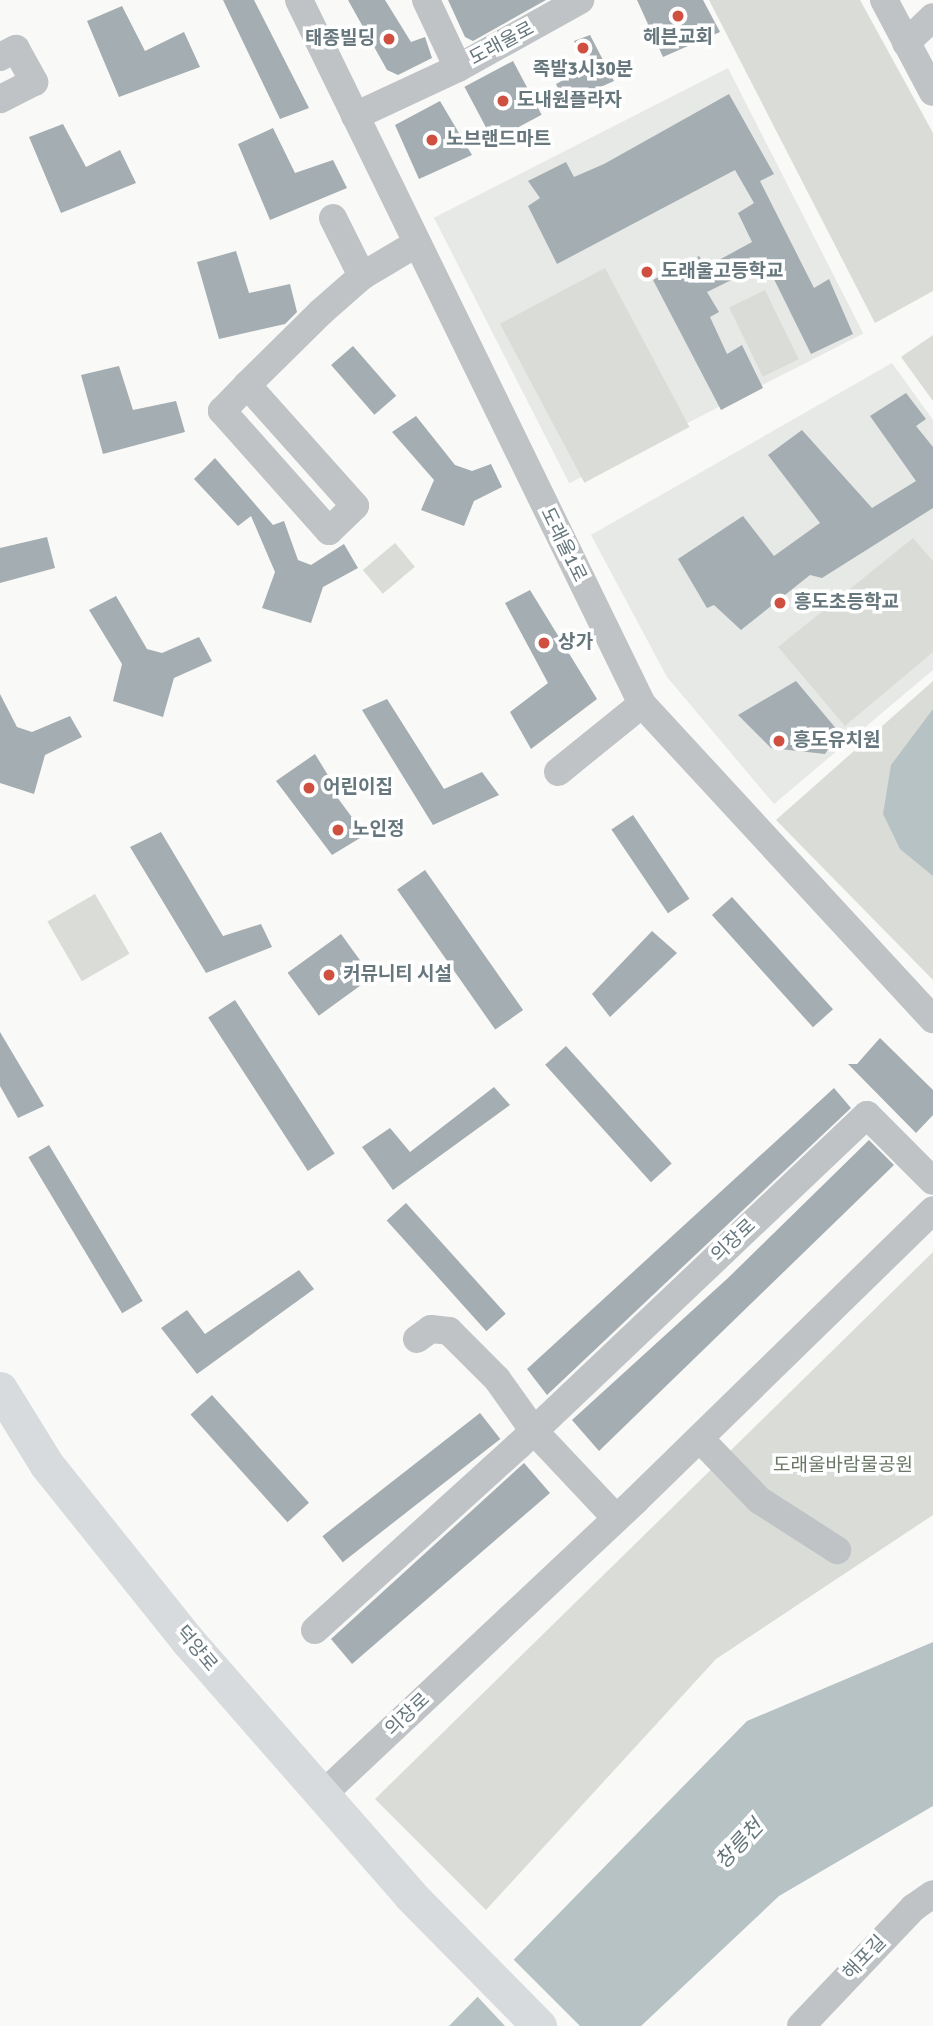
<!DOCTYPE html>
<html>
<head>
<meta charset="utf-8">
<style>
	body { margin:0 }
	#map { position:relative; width:933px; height:2026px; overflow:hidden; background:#f9f9f7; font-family:Signika,"Noto Sans KR",sans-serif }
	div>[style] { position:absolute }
	.built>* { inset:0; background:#e7e9e7; transform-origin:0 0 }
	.green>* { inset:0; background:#daddd7; transform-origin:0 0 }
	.water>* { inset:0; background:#b7c2c5 }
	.pier>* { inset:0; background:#f9f9f7 }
	.building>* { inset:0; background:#a4adb1; transform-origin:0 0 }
	.minor>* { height:28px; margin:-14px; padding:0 14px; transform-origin:14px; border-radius:14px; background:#bfc3c6 }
	.major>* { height:35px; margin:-17.5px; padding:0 17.5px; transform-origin:17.5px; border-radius:17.5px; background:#d7dbdd }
	.dots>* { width:19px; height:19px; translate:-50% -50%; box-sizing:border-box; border:4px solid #fff; border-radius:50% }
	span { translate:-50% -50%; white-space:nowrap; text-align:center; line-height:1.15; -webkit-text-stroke:7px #fff; paint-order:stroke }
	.poi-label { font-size:19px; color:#67777e; font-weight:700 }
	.right { translate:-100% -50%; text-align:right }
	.left { translate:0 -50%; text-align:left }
	.street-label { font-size:19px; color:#67777e }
	.park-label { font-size:19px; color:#6b7766 }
	.water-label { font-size:21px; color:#627578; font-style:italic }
</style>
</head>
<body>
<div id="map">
	<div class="built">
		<i style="left:728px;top:68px;width:298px;height:330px;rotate:63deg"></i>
		<i style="clip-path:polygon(892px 363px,933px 420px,933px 670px,774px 804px,667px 677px,591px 535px)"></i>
	</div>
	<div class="green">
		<i style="clip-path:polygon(709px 0,860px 0,933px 133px,933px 291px,875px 323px)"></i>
		<i style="left:605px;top:268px;width:180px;height:119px;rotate:62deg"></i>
		<i style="left:765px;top:290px;width:77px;height:40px;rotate:64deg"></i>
		<i style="clip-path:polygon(933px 335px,933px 401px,901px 357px)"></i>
		<i style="clip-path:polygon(913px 538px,933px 561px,933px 652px,845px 726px,778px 647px)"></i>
		<i style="left:395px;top:543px;width:31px;height:42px;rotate:50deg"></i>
		<i style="clip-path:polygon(933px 681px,933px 980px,776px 820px)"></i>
		<i style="left:95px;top:894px;width:69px;height:55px;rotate:60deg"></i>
		<i style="clip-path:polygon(933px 1252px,933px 1515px,716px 1659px,486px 1910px,375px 1799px)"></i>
	</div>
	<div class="water">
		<i style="clip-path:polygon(933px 709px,933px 876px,900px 849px,883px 814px,891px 765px)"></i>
		<i style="clip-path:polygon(933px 1642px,933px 1806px,779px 1896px,641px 2026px,449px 2026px,747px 1721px)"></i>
	</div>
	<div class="pier">
		<i style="clip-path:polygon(511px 1957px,580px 2026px,505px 2026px,475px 1994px)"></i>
	</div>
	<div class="building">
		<i style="clip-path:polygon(223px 0,254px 0,309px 108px,280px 119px)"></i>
		<i style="clip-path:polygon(348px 0,385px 0,411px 42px,425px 37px,432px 58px,398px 75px,387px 70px)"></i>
		<i style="clip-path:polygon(448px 0,546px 0,473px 41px,465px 37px)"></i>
		<i style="clip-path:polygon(637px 0,703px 0,720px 32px,663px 57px)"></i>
		<i style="clip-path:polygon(122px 6px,145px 51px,184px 32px,200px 67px,119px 97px,87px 21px)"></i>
		<i style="clip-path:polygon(590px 35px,614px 81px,565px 103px,556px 84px,571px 76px,567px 67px,583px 60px,574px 41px)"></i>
		<i style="left:513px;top:61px;width:61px;height:55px;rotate:62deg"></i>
		<i style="clip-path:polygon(729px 94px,774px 174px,760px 181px,814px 288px,829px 279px,853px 334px,811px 354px,766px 263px,707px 292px,719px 312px,710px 317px,727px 354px,742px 345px,763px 388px,721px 410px,653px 280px,699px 256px,706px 267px,752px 242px,738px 213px,754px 203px,735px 170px,557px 264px,528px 206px,540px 198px,528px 181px,566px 162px,574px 177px,604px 164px)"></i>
		<i style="clip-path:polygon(440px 101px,472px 155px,419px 179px,395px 125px)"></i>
		<i style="clip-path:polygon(63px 124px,86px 167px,120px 150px,136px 183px,61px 213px,29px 137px)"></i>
		<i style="clip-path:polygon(273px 128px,295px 173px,333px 160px,347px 188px,270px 220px,238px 144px)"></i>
		<i style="clip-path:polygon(236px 251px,249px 293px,290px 284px,297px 312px,285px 324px,219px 339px,197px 262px)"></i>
		<i style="left:353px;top:346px;width:66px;height:29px;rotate:49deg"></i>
		<i style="clip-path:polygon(119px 366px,133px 410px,176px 401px,185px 432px,103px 454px,81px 375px)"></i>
		<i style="clip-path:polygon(906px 393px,926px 419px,916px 426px,933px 447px,933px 508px,822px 578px,810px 575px,741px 630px,714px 605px,707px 608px,678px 559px,743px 516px,774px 556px,820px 523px,768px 455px,802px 430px,872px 508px,916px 481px,870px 416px)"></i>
		<i style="clip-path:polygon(416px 416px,455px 465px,472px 471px,491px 464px,502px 487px,474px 501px,464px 526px,421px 510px,434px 480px,392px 432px)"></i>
		<i style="clip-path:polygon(215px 458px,273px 525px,284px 521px,298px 560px,311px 565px,344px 544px,358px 568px,323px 587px,311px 623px,262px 608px,275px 572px,251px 516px,238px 526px,194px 479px)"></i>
		<i style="clip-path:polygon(47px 537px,55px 568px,0 583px,0 548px)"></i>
		<i style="clip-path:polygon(530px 590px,597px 699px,531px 749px,510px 712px,548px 683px,505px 603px)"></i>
		<i style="clip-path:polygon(116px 596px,147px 649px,162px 653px,199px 637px,212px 661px,174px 678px,163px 717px,113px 701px,122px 664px,89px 610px)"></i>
		<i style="clip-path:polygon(796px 681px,839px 732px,825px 754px,771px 748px,738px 715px)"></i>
		<i style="clip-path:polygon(0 694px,17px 727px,32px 732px,70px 716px,82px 737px,45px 755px,34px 794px,0 783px)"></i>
		<i style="clip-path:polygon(387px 699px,444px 789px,482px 772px,499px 795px,433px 825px,362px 710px)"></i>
		<i style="clip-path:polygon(315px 754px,340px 795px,337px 797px,365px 835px,332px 855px,276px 781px)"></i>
		<i style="left:633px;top:815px;width:101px;height:26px;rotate:56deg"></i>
		<i style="clip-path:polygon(161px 832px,223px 936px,261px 924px,272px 947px,206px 973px,130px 847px)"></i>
		<i style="left:425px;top:870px;width:171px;height:34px;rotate:55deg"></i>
		<i style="left:732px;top:897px;width:151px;height:27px;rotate:48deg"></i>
		<i style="clip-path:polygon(652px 931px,677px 953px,610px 1017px,592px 994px)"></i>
		<i style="left:341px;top:934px;width:53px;height:66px;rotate:54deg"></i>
		<i style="left:235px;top:1000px;width:183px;height:32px;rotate:57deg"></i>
		<i style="clip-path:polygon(0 1032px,44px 1106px,18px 1118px,0 1086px)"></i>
		<i style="clip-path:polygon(880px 1038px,933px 1090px,933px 1115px,916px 1133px,848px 1064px,857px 1064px)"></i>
		<i style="left:566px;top:1046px;width:158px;height:28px;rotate:48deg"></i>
		<i style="clip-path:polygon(494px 1087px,510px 1105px,393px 1190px,362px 1147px,390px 1128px,410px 1152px)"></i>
		<i style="clip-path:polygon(834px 1088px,851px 1108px,547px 1395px,527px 1369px)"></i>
		<i style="clip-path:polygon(869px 1140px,894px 1165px,599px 1451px,572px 1420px,728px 1278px)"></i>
		<i style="left:49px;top:1145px;width:182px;height:24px;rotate:59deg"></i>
		<i style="left:406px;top:1203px;width:149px;height:26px;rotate:48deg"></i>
		<i style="clip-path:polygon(299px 1270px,314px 1289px,197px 1374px,161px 1328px,187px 1310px,205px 1334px)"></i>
		<i style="left:212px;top:1395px;width:145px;height:29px;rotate:48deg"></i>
		<i style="left:480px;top:1413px;width:33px;height:200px;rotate:52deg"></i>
		<i style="clip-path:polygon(524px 1463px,550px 1493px,352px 1664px,331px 1639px)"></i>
	</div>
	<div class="minor">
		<i style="left:299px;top:0;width:783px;rotate:64.02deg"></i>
		<i style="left:642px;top:704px;width:429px;rotate:47.3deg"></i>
		<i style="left:426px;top:0;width:75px;rotate:64.8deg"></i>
		<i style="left:884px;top:0;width:104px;rotate:62deg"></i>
		<i style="left:906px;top:43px;width:37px;rotate:-44deg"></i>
		<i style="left:0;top:57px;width:18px;rotate:-27deg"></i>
		<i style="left:16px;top:49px;width:38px;rotate:61deg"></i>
		<i style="left:34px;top:82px;width:38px;rotate:153deg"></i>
		<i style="left:355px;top:116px;width:114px;rotate:-25deg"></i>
		<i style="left:458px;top:68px;width:140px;rotate:-29.1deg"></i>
		<i style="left:333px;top:218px;width:65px;rotate:63.4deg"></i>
		<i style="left:247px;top:385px;width:162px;rotate:48.2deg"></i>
		<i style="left:355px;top:506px;width:36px;rotate:136deg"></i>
		<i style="left:329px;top:531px;width:161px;rotate:-131.7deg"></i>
		<i style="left:222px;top:411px;width:36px;rotate:-46deg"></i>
		<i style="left:247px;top:385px;width:104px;rotate:-44.6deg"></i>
		<i style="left:321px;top:312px;width:55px;rotate:-41.3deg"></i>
		<i style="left:362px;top:276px;width:63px;rotate:-30.7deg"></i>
		<i style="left:558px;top:772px;width:108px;rotate:-39deg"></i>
		<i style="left:417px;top:1339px;width:17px;rotate:-36deg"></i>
		<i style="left:431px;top:1329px;width:18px;rotate:6deg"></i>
		<i style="left:449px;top:1331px;width:68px;rotate:45deg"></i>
		<i style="left:497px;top:1379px;width:64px;rotate:54.6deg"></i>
		<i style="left:534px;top:1431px;width:120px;rotate:46.7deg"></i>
		<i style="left:700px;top:1439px;width:85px;rotate:46deg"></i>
		<i style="left:759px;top:1500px;width:93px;rotate:32.7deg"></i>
		<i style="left:315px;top:1630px;width:274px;rotate:-42.2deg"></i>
		<i style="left:518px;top:1446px;width:481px;rotate:-43.5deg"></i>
		<i style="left:867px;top:1115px;width:93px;rotate:45deg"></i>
		<i style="left:321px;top:1796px;width:432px;rotate:-43.2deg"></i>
		<i style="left:636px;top:1500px;width:415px;rotate:-44.3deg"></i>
		<i style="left:801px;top:2026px;width:163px;rotate:-46.5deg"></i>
		<i style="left:913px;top:1908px;width:24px;rotate:-35deg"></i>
	</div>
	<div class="major">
		<i style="left:0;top:1389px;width:89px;rotate:58.3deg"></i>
		<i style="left:47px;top:1465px;width:226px;rotate:51.3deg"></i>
		<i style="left:188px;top:1641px;width:337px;rotate:48.8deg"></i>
		<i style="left:410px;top:1895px;width:184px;rotate:45.4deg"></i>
	</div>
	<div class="dots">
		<i style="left:678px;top:16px;background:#cf5041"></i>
		<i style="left:389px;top:39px;background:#cf5041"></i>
		<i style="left:583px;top:48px;background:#cf5041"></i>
		<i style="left:503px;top:101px;background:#cf5041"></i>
		<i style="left:432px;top:140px;background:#cf5041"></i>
		<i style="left:647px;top:272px;background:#cf5041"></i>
		<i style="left:780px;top:603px;background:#cf5041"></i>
		<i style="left:544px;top:643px;background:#cf5041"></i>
		<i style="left:779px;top:741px;background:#cf5041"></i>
		<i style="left:309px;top:788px;background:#cf5041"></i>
		<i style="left:338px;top:830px;background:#cf5041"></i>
		<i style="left:329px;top:975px;background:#cf5041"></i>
	</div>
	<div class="poi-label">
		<span style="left:678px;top:38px">헤븐교회</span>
		<span class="right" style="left:375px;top:39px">태종빌딩</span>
		<span style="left:583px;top:70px">족발3시30분</span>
		<span class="left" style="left:517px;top:101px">도내원플라자</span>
		<span class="left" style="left:446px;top:140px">노브랜드마트</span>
		<span class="left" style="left:661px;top:272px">도래울고등학교</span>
		<span class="left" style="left:794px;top:603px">흥도초등학교</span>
		<span class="left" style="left:558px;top:643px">상가</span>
		<span class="left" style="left:793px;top:741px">흥도유치원</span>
		<span class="left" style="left:323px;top:788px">어린이집</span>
		<span class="left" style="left:352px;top:830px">노인정</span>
		<span class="left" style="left:343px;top:975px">커뮤니티 시설</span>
	</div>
	<div class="street-label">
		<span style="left:502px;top:44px;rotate:-28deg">도래울로</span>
		<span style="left:563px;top:545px;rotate:64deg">도래울1로</span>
		<span style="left:734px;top:1241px;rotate:-43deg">의장로</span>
		<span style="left:196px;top:1649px;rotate:50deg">덕양로</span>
		<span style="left:408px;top:1715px;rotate:-43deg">의장로</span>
		<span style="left:865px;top:1958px;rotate:-46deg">해포길</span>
	</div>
	<div class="park-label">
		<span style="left:843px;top:1466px">도래울바람물공원</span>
	</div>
	<div class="water-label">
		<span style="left:739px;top:1844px;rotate:-47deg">창릉천</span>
	</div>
</div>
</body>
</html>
